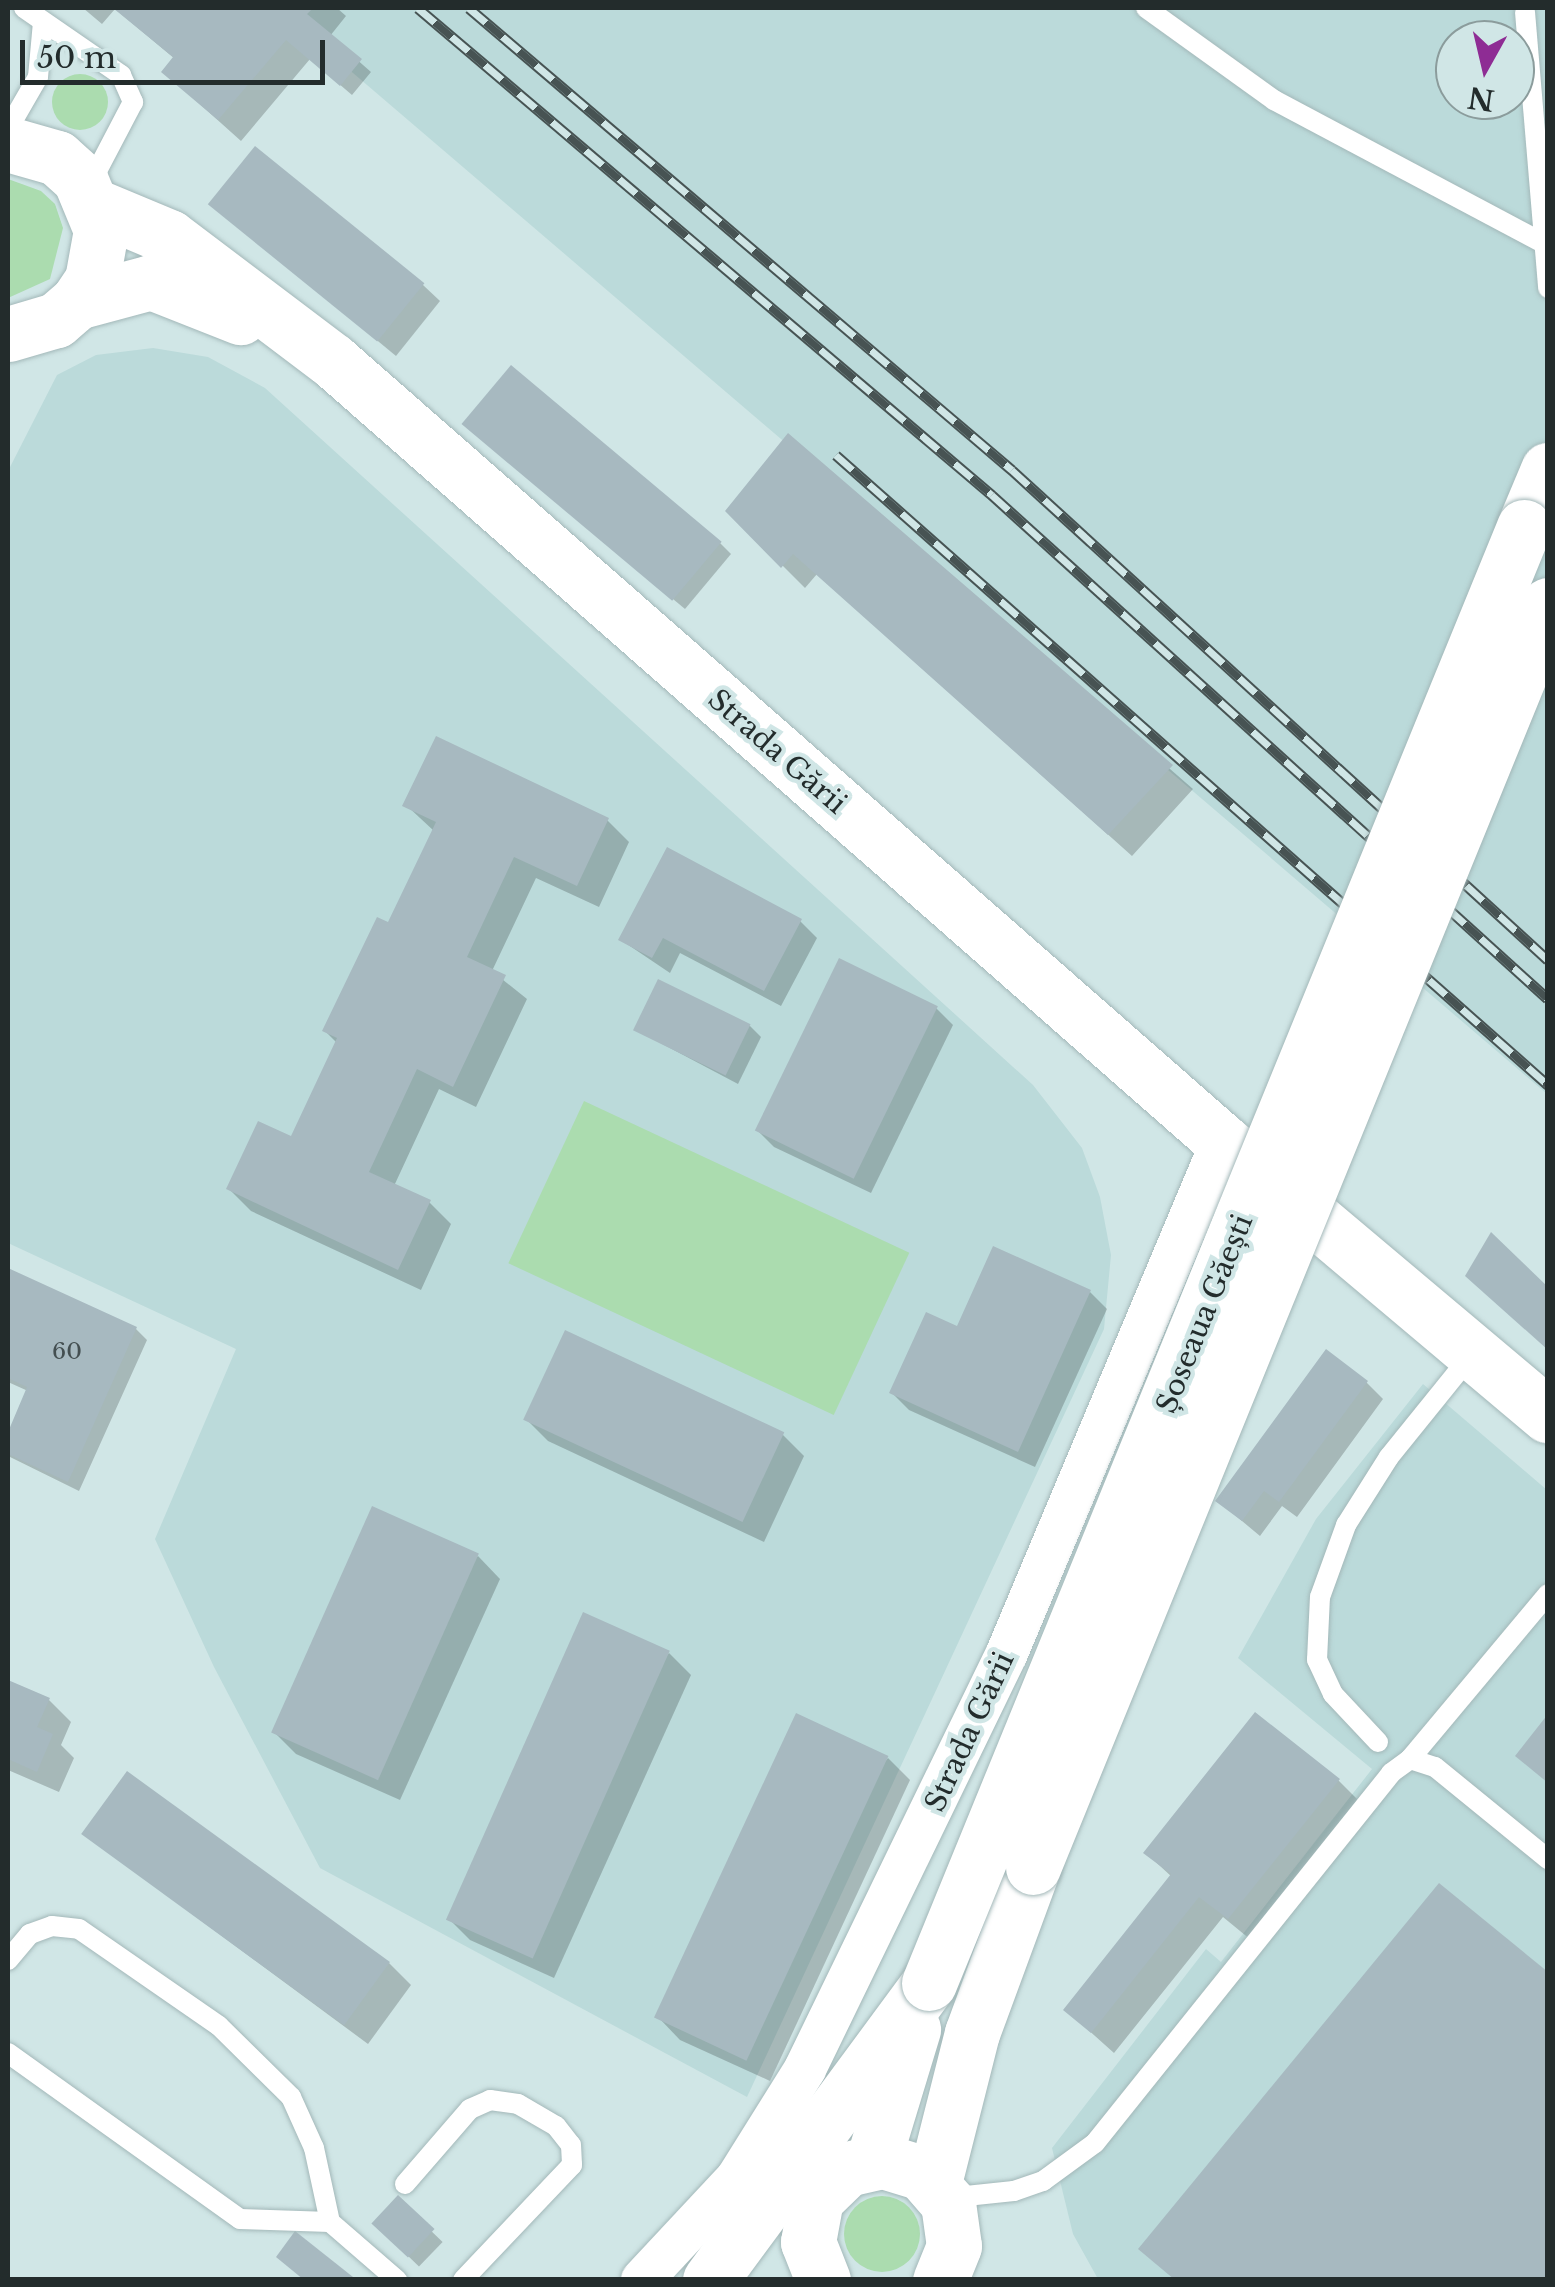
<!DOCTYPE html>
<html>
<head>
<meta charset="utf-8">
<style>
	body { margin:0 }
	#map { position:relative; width:1555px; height:2287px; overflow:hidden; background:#d0e6e6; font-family:"Libre Baskerville",serif }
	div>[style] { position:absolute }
	.built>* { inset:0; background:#bbdada }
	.green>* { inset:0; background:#abdcaf; transform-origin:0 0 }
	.round { border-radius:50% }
	.shadow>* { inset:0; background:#0003; transform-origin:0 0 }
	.building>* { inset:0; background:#a7b9c0; transform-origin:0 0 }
	.roads { filter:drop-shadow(0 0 2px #a3b8b9) drop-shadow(0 0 2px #a3b8b9) }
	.service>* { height:20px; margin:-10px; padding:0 10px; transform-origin:10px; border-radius:10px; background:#fff }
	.minor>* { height:42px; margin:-21px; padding:0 21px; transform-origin:21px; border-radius:21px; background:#fff }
	.secondary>* { height:55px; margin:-27.5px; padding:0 27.5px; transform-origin:27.5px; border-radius:27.5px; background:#fff }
	.rail>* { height:11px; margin-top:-5.5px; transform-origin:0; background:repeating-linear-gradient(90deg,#d0e6e6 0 22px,#475353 0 44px); box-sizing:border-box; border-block:2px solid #475353 }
	.bridges { filter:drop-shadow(0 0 2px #a3b8b9) drop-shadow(0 0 2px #a3b8b9) }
	.secondary-bridge>* { height:55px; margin:-27.5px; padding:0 27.5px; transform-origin:27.5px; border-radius:27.5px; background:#fff }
	span { translate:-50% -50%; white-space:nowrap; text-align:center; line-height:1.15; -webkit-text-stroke:9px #d0e6e6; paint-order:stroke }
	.number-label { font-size:22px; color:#444f51 }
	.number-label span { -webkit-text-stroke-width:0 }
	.street-label { font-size:28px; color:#232c2c }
	.frame { position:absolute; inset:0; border:10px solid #232c2c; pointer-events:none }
	.north { position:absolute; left:1435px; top:20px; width:100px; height:100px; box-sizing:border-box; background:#d0e6e6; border:2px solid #8b9c9c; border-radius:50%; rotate:188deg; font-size:28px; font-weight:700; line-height:40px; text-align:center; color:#232c2c }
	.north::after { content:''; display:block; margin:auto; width:35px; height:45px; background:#8e2c94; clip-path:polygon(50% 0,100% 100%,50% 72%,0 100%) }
	.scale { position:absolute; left:20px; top:40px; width:305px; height:45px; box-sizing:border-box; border:5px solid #232c2c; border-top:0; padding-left:12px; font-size:30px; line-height:35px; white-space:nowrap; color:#232c2c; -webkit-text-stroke:8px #d0e6e6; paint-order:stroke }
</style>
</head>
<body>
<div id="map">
	<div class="built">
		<i style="clip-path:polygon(evenodd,277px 8px,1547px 8px,1547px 1094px,277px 8px,1455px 40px,1515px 40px,1515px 100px,1455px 100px,1455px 40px)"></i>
		<i style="clip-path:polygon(153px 348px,208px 357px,265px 388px,1033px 1085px,1082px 1148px,1100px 1197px,1111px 1255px,1104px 1329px,747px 2097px,320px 1868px,214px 1667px,155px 1539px,236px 1349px,8px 1243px,8px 471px,57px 375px,96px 355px)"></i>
		<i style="clip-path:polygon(1423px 1384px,1547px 1490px,1547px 2279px,1098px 2279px,1073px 2234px,1052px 2148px,1206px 1949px,1221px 1962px,1372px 1769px,1238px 1658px,1316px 1519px)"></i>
	</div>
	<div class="green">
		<i class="round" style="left:52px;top:74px;width:56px;height:56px"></i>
		<i style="clip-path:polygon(8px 179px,41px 191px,55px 204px,63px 228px,50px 279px,8px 298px)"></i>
		<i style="left:584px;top:1101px;width:359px;height:179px;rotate:25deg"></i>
		<i class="round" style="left:844px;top:2196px;width:76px;height:76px"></i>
	</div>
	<div class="shadow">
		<i style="clip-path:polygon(83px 8px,337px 8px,346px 16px,330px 36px,371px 72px,352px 95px,310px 59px,241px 141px,164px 72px,175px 59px,115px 9px,102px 24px)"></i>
		<i style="clip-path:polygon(211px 203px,423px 285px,440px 301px,396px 356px)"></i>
		<i style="clip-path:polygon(476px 435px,720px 543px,731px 554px,685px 609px)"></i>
		<i style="clip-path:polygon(788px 436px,1193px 789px,1132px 856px,817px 574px,805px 588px,728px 511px)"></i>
		<i style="clip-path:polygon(406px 805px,607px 820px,629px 842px,599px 907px,536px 878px,492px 971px,527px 999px,476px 1107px,439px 1089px,394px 1186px,429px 1202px,451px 1224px,421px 1290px,251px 1211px,229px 1189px,292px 1139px,337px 1043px,325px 1031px,389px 925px,434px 831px)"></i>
		<i style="clip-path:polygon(800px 921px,817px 938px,781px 1006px,680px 953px,670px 973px,621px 940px)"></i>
		<i style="clip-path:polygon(936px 1008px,953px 1025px,871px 1193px,774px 1147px,757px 1130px)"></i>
		<i style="clip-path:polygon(750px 1026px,761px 1037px,738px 1084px,636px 1030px)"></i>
		<i style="clip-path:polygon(8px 1271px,136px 1329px,147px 1340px,79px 1491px,8px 1456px,8px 1438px,28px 1391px,8px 1382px)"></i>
		<i style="clip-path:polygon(1090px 1292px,1107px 1309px,1035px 1467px,909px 1410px,892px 1393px,958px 1330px)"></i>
		<i style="clip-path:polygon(1366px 1382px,1383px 1399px,1297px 1517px,1282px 1506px,1260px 1536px,1218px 1501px)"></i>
		<i style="clip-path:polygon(526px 1419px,782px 1434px,804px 1456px,764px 1542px,548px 1441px)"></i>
		<i style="clip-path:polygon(478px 1556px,500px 1579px,400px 1800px,296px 1754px,274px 1732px)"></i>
		<i style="clip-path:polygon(669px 1653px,691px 1675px,554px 1978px,470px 1940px,448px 1918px)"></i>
		<i style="clip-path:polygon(8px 1682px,49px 1700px,71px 1722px,61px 1745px,74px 1758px,59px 1792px,8px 1770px)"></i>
		<i style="clip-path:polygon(888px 1758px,910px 1780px,770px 2081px,680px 2040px,658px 2017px)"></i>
		<i style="clip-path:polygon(1338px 1780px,1360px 1802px,1251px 1940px,1223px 1917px,1114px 2053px,1066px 2010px,1172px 1877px,1146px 1853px)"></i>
		<i style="clip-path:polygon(84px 1834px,389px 1963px,411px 1985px,368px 2044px)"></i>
		<i style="left:398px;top:2199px;width:62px;height:34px;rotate:44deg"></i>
	</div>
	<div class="building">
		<i style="clip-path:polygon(113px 8px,313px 8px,307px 14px,362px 59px,340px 86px,286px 40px,218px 120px,161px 72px,173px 57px)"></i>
		<i style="left:255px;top:146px;width:218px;height:75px;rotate:39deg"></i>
		<i style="left:511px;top:365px;width:275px;height:77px;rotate:40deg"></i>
		<i style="clip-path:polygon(788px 433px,1173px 765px,1108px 835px,793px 554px,781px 568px,725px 511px)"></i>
		<i style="clip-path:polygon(436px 736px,609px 818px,577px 886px,514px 857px,467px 957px,506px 975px,453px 1087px,417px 1069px,369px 1172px,431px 1200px,398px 1270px,226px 1189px,258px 1121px,291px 1136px,337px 1038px,322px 1031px,377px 917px,388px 922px,436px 822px,402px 806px)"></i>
		<i style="clip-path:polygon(667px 847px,802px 919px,764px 991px,663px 938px,652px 958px,618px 940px)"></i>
		<i style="left:839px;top:958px;width:110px;height:192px;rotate:26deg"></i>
		<i style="left:658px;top:979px;width:103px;height:57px;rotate:26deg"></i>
		<i style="clip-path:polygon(1491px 1232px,1548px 1287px,1548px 1350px,1465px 1276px)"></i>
		<i style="clip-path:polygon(993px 1246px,1091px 1290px,1018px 1452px,889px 1393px,926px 1312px,957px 1326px)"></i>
		<i style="clip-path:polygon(8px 1268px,137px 1327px,68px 1482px,8px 1454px,8px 1432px,27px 1387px,8px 1378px)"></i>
		<i style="left:565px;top:1330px;width:242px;height:99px;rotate:25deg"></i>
		<i style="clip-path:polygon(1326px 1349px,1368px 1381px,1279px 1502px,1264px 1491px,1242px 1521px,1215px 1501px)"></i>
		<i style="left:372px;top:1506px;width:117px;height:248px;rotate:24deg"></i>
		<i style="left:583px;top:1612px;width:95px;height:337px;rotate:24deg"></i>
		<i style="clip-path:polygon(8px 1680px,50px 1698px,37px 1727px,53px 1734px,37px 1772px,8px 1759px)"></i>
		<i style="clip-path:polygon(1255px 1712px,1340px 1779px,1228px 1919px,1199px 1897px,1091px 2033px,1063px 2010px,1171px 1874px,1143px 1853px)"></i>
		<i style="left:796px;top:1713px;width:102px;height:336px;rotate:25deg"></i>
		<i style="clip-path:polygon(1548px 1714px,1548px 1783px,1515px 1756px)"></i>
		<i style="left:127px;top:1771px;width:325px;height:78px;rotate:36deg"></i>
		<i style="clip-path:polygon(1439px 1883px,1548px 1972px,1548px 2280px,1175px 2280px,1138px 2249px)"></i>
		<i style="left:398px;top:2195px;width:50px;height:39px;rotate:43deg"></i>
		<i style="clip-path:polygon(295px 2231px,353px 2277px,304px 2280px,276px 2257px)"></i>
	</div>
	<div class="roads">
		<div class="service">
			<i style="left:24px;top:8px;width:118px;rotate:34.6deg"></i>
			<i style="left:121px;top:75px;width:30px;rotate:66deg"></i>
			<i style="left:133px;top:102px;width:95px;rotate:117.6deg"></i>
			<i style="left:1146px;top:8px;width:158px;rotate:35.7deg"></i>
			<i style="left:1274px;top:100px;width:300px;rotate:28deg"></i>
			<i style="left:1525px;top:12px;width:277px;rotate:85.2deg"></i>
			<i style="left:8px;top:129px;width:60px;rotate:-60deg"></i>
			<i style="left:38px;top:77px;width:55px;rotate:-84.8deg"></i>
			<i style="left:1378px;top:1742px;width:66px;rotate:-133.2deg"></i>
			<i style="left:1333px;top:1694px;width:38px;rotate:-115deg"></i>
			<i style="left:1317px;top:1660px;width:63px;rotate:-87.3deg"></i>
			<i style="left:1320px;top:1597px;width:77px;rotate:-70.1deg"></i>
			<i style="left:1346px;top:1525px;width:80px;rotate:-57.7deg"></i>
			<i style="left:1389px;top:1457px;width:134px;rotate:-51.1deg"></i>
			<i style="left:1410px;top:1759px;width:215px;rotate:-50.1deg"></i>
			<i style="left:8px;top:1960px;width:34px;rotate:-50deg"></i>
			<i style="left:30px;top:1934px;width:23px;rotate:-20deg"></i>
			<i style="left:52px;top:1926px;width:27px;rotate:6deg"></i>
			<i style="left:79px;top:1929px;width:170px;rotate:34.7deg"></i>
			<i style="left:219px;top:2026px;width:101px;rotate:44.6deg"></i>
			<i style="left:291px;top:2097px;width:56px;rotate:65.7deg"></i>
			<i style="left:314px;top:2148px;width:76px;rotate:77.8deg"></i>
			<i style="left:330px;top:2222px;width:89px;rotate:40.9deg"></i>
			<i style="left:8px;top:2053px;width:285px;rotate:35.6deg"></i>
			<i style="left:240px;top:2219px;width:90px;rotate:1.9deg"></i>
			<i style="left:405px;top:2184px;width:99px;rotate:-49.1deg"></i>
			<i style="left:470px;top:2109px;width:22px;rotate:-24deg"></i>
			<i style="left:490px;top:2100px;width:28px;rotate:8deg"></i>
			<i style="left:518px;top:2104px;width:44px;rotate:30.1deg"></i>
			<i style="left:556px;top:2126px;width:24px;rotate:52deg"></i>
			<i style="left:571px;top:2145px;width:20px;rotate:87deg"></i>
			<i style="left:572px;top:2165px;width:158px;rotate:133.5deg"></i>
			<i style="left:947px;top:2198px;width:67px;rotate:-6deg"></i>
			<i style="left:1014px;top:2191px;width:31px;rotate:-19deg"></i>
			<i style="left:1043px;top:2181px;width:64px;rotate:-36.2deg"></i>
			<i style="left:1095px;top:2143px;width:474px;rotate:-51.3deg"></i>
			<i style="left:1391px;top:1773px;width:24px;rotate:-36deg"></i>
			<i style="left:1410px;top:1759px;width:26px;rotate:18deg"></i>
			<i style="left:1435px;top:1767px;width:146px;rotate:39.2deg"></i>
		</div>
		<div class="minor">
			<i style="left:642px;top:2280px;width:139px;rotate:-47deg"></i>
			<i style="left:737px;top:2178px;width:128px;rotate:-58deg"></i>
			<i style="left:805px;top:2069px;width:462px;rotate:-64.1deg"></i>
			<i style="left:1007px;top:1653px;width:555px;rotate:-67.22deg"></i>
		</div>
		<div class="secondary">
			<i style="left:8px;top:144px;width:51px;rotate:15.9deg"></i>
			<i style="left:57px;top:158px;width:31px;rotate:42deg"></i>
			<i style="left:80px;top:179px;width:55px;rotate:67.6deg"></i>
			<i style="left:101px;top:230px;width:51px;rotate:100.2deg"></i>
			<i style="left:92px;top:280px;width:27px;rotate:124deg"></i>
			<i style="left:77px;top:302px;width:28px;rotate:139deg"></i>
			<i style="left:56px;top:320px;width:50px;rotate:163.7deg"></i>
			<i style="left:95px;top:206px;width:80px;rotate:22.7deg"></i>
			<i style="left:169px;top:237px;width:206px;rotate:37.1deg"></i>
			<i style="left:333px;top:361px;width:1183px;rotate:41.26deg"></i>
			<i style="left:1222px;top:1141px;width:426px;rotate:40.1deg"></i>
			<i style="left:77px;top:302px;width:77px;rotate:-15.1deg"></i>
			<i style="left:151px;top:282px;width:96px;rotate:21.5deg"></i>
			<i style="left:1524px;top:527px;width:62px;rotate:-67.2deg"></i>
			<i style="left:873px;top:2161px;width:138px;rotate:-73.1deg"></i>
			<i style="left:934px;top:2183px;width:155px;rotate:-75.8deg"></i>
			<i style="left:972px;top:2033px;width:177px;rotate:-69.8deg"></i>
			<i style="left:710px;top:2280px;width:369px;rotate:-53.6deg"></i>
			<i style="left:823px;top:2280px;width:41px;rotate:-111.5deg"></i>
			<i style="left:808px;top:2242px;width:44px;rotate:-79.5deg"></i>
			<i style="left:816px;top:2199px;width:43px;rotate:-44.1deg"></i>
			<i style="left:847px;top:2169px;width:37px;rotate:-13deg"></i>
			<i style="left:883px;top:2161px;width:41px;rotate:17.1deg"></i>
			<i style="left:922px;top:2173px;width:40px;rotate:49deg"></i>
			<i style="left:948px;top:2203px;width:43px;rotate:82.1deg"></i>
			<i style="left:954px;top:2246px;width:37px;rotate:112deg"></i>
		</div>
	</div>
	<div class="rail">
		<i style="left:418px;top:8px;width:753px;rotate:40.31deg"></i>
		<i style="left:992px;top:495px;width:750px;rotate:42.19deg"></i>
		<i style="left:469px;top:8px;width:713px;rotate:40.39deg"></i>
		<i style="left:1012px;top:470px;width:726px;rotate:42.43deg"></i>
		<i style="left:836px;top:455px;width:951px;rotate:41.5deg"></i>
	</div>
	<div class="bridges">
		<div class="secondary-bridge">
			<i style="left:1033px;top:1867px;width:1363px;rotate:-67.8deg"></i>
			<i style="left:929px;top:1983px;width:1573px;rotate:-67.77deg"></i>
		</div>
	</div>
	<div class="number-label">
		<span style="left:67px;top:1352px">60</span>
	</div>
	<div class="street-label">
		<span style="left:777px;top:752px;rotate:41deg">Strada Gării</span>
		<span style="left:1205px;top:1314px;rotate:-68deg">Șoseaua Găești</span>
		<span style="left:970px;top:1732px;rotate:-65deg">Strada Gării</span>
	</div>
	<div class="frame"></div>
	<div class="north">N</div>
	<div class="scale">50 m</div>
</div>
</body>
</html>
